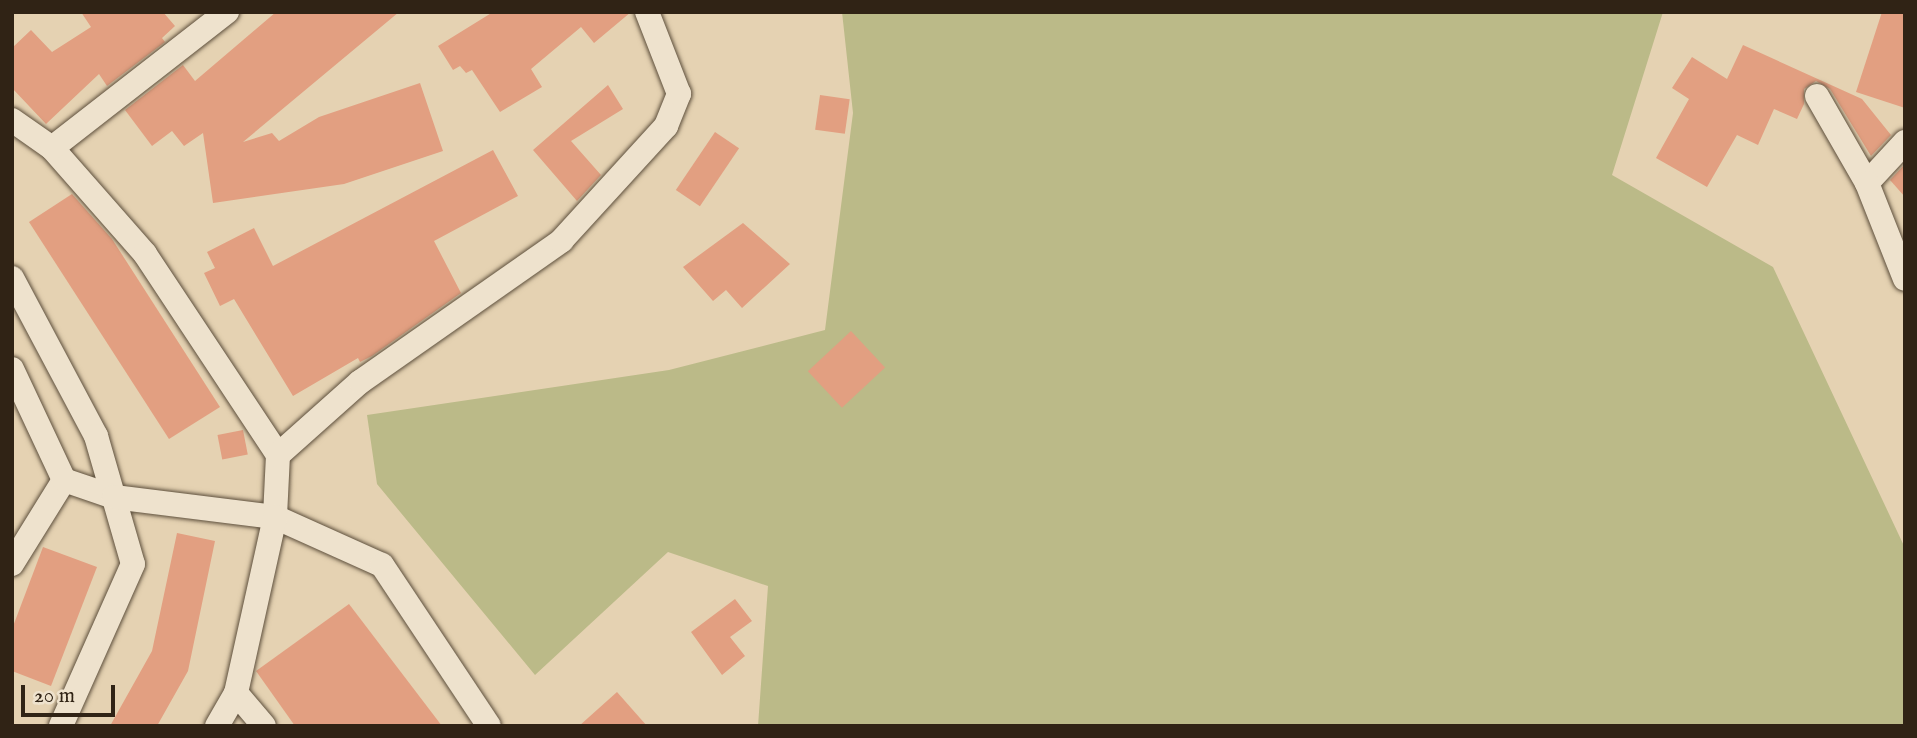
<!DOCTYPE html>
<html>
<head>
<meta charset="utf-8">
<style>
	body { margin:0 }
	#map { position:relative; width:1917px; height:738px; overflow:hidden; background:#e5d2b2; font-family:"IM FELL English",serif }
	div>[style] { position:absolute }
	.green>* { inset:0; background:#bbba88 }
	.building>* { inset:0; background:#e29f81; transform-origin:0 0 }
	.roads { filter:drop-shadow(0 0 2px #5d4f3c) drop-shadow(0 0 2px #5d4f3c) }
	.street>* { height:24px; margin:-12px; padding:0 12px; transform-origin:12px; border-radius:12px; background:#eee2cd }
	span { translate:-50% -50%; white-space:nowrap; text-align:center; line-height:1.15; -webkit-text-stroke:5px #eee2cd; paint-order:stroke }
	.frame { position:absolute; inset:0; border:14px solid #302315; pointer-events:none }
	.scale { position:absolute; left:21px; top:685px; width:94px; height:32px; box-sizing:border-box; border:4px solid #302315; border-top:0; padding-left:9px; font-size:21px; line-height:24px; white-space:nowrap; color:#302315; -webkit-text-stroke:5px #eee2cd; paint-order:stroke }
</style>
</head>
<body>
<div id="map">
	<div class="green">
		<i style="clip-path:polygon(842px 12px,1663px 12px,1612px 175px,1773px 267px,1905px 548px,1905px 726px,758px 726px,768px 586px,668px 552px,535px 675px,377px 484px,367px 415px,669px 370px,825px 330px,853px 113px)"></i>
	</div>
	<div class="building">
		<i style="clip-path:polygon(81px 12px,163px 12px,175px 26px,162px 38px,165px 42px,107px 86px,99px 74px,46px 124px,12px 88px,12px 48px,31px 30px,52px 52px,91px 27px)"></i>
		<i style="clip-path:polygon(276px 12px,399px 12px,243px 142px,272px 133px,279px 141px,319px 117px,420px 83px,443px 151px,344px 184px,213px 203px,203px 133px,184px 146px,172px 131px,152px 146px,125px 110px,183px 65px,195px 81px)"></i>
		<i style="clip-path:polygon(493px 12px,631px 12px,594px 43px,581px 27px,531px 69px,542px 87px,500px 112px,472px 70px,466px 73px,460px 66px,453px 70px,438px 46px)"></i>
		<i style="clip-path:polygon(1882px 12px,1905px 12px,1905px 108px,1856px 92px)"></i>
		<i style="clip-path:polygon(1743px 45px,1862px 99px,1891px 135px,1871px 156px,1830px 89px,1816px 81px,1804px 89px,1804px 104px,1797px 119px,1774px 109px,1758px 145px,1737px 135px,1707px 187px,1656px 158px,1689px 99px,1672px 88px,1692px 57px,1727px 79px)"></i>
		<i style="clip-path:polygon(608px 85px,623px 109px,571px 141px,601px 175px,577px 201px,533px 150px)"></i>
		<i style="left:820px;top:95px;width:30px;height:35px;rotate:8deg"></i>
		<i style="left:715px;top:132px;width:29px;height:70px;rotate:34deg"></i>
		<i style="clip-path:polygon(493px 150px,518px 196px,434px 241px,461px 293px,372px 356px,360px 362px,358px 358px,293px 396px,234px 299px,220px 306px,204px 273px,215px 268px,207px 252px,254px 228px,273px 266px)"></i>
		<i style="clip-path:polygon(1905px 164px,1905px 197px,1890px 180px)"></i>
		<i style="clip-path:polygon(72px 194px,112px 239px,220px 407px,169px 439px,29px 222px)"></i>
		<i style="clip-path:polygon(743px 223px,790px 264px,742px 308px,726px 290px,713px 301px,683px 267px)"></i>
		<i style="left:851px;top:331px;width:50px;height:59px;rotate:47deg"></i>
		<i style="left:243px;top:430px;width:25px;height:26px;rotate:79deg"></i>
		<i style="clip-path:polygon(177px 533px,215px 541px,188px 671px,157px 726px,110px 726px,152px 651px)"></i>
		<i style="clip-path:polygon(43px 547px,97px 567px,51px 686px,12px 671px,12px 629px)"></i>
		<i style="clip-path:polygon(735px 599px,752px 621px,730px 637px,745px 656px,722px 675px,691px 632px)"></i>
		<i style="clip-path:polygon(349px 604px,442px 726px,295px 726px,256px 671px)"></i>
		<i style="clip-path:polygon(617px 692px,647px 726px,579px 726px)"></i>
	</div>
	<div class="roads">
		<div class="street">
			<i style="left:1817px;top:96px;width:100px;rotate:60.1deg"></i>
			<i style="left:12px;top:120px;width:49px;rotate:35deg"></i>
			<i style="left:52px;top:148px;width:141px;rotate:48.7deg"></i>
			<i style="left:145px;top:254px;width:241px;rotate:56.5deg"></i>
			<i style="left:278px;top:455px;width:62px;rotate:92.8deg"></i>
			<i style="left:275px;top:517px;width:117px;rotate:24.2deg"></i>
			<i style="left:382px;top:565px;width:193px;rotate:56.4deg"></i>
			<i style="left:1905px;top:142px;width:56px;rotate:132.8deg"></i>
			<i style="left:1867px;top:183px;width:103px;rotate:68.4deg"></i>
			<i style="left:52px;top:148px;width:222px;rotate:-37.9deg"></i>
			<i style="left:12px;top:278px;width:179px;rotate:62deg"></i>
			<i style="left:96px;top:436px;width:133px;rotate:73.9deg"></i>
			<i style="left:133px;top:564px;width:177px;rotate:114deg"></i>
			<i style="left:12px;top:369px;width:123px;rotate:64.9deg"></i>
			<i style="left:278px;top:455px;width:110px;rotate:-41.7deg"></i>
			<i style="left:360px;top:382px;width:246px;rotate:-35deg"></i>
			<i style="left:561px;top:241px;width:156px;rotate:-47.6deg"></i>
			<i style="left:666px;top:126px;width:35px;rotate:-68deg"></i>
			<i style="left:679px;top:94px;width:88px;rotate:-111.3deg"></i>
			<i style="left:12px;top:564px;width:99px;rotate:-58.2deg"></i>
			<i style="left:64px;top:480px;width:53px;rotate:18.8deg"></i>
			<i style="left:114px;top:497px;width:162px;rotate:7.1deg"></i>
			<i style="left:275px;top:517px;width:180px;rotate:102.5deg"></i>
			<i style="left:236px;top:693px;width:38px;rotate:120deg"></i>
			<i style="left:236px;top:693px;width:43px;rotate:49.7deg"></i>
		</div>
	</div>
	<div class="frame"></div>
	<div class="scale">20 m</div>
</div>
</body>
</html>
